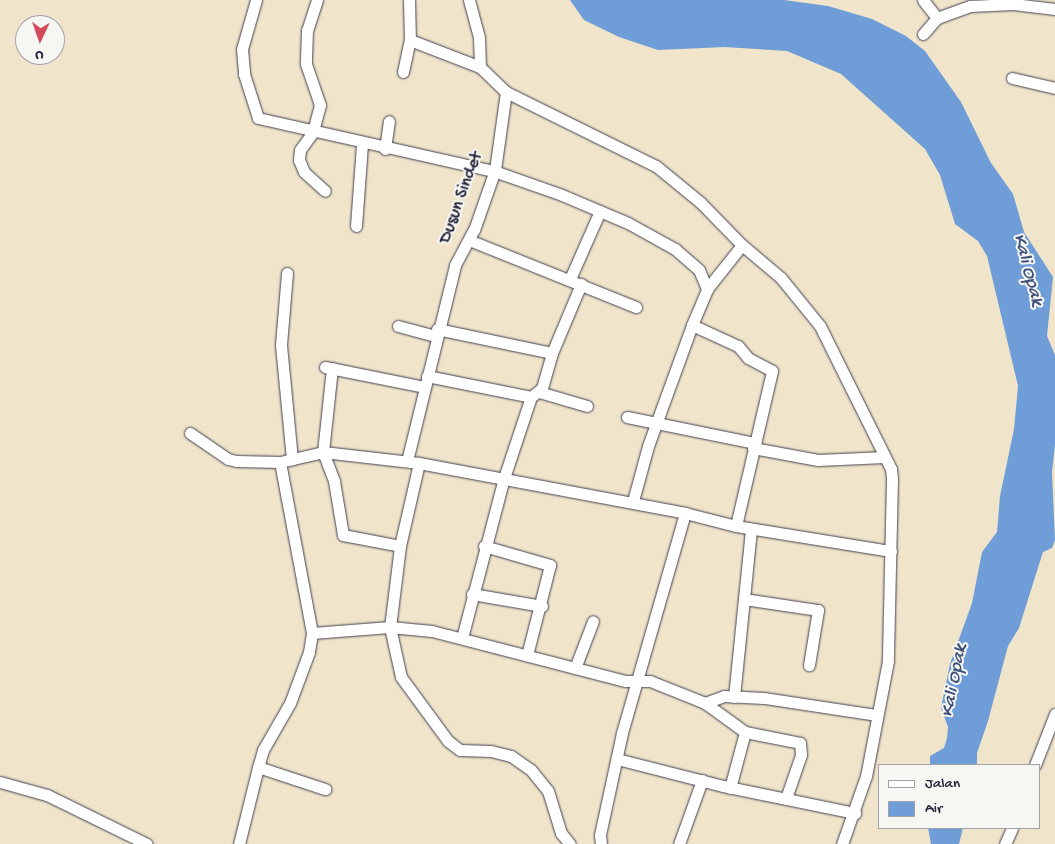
<!DOCTYPE html>
<html>
<head>
<meta charset="utf-8">
<style>
	body { margin:0 }
	#map { position:relative; width:1055px; height:844px; overflow:hidden; background:#f0e5ca; font-family:"Gochi Hand",sans-serif }
	div>[style] { position:absolute }
	.water>* { inset:0; background:#6f9dd8 }
	.roads { filter:drop-shadow(0 0 1px #413f50) drop-shadow(0 0 1px #413f50) }
	.street>* { height:11px; margin:-5.5px; padding:0 5.5px; transform-origin:5.5px; border-radius:5.5px; background:#fff }
	span { translate:-50% -50%; white-space:nowrap; text-align:center; line-height:1.15; -webkit-text-stroke:4px #f6f6f2; paint-order:stroke }
	.street-label { font-size:18px; color:#22223b }
	.water-label { font-size:19px; color:#41537a; font-style:italic }
	.legend { position:absolute; left:878px; top:764px; width:162px; height:65px; box-sizing:border-box; background:#f6f6f2; border:1px solid #a1a1a9; margin:0; padding:6px 9px; list-style:none; font-size:15px; color:#22223b }
	.legend li { display:flex; align-items:center; gap:10px; height:25px }
	.legend b { width:25px; border:1px solid #a1a1a9 }
	.north { position:absolute; left:15px; top:15px; width:50px; height:50px; box-sizing:border-box; background:#f6f6f2; border:1px solid #a1a1a9; border-radius:50%; rotate:183deg; font-size:14px; font-weight:700; line-height:20px; text-align:center; color:#22223b }
	.north::after { content:''; display:block; margin:auto; width:18px; height:22px; background:#d1495b; clip-path:polygon(50% 0,100% 100%,50% 72%,0 100%) }
</style>
</head>
<body>
<div id="map">
	<div class="water">
		<i style="clip-path:polygon(570px 0,784px 0,828px 6px,872px 19px,906px 36px,925px 51px,961px 102px,991px 163px,1013px 194px,1024px 232px,1053px 277px,1047px 336px,1055px 355px,1055px 445px,1052px 472px,1055px 540px,1052px 548px,1043px 552px,1019px 628px,1008px 646px,988px 721px,977px 753px,977px 765px,930px 765px,930px 756px,944px 748px,947px 738px,948px 727px,941px 708px,950px 664px,972px 603px,982px 552px,997px 532px,1000px 496px,1014px 429px,1018px 386px,987px 256px,978px 241px,955px 224px,940px 175px,925px 149px,841px 74px,787px 51px,725px 47px,658px 50px,619px 37px,584px 20px)"></i>
		<i style="clip-path:polygon(928px 828px,963px 828px,959px 844px,931px 844px)"></i>
	</div>
	<div class="roads">
		<div class="street">
			<i style="left:256px;top:0;width:51px;rotate:105.9deg"></i>
			<i style="left:242px;top:49px;width:25px;rotate:85deg"></i>
			<i style="left:244px;top:74px;width:46px;rotate:72.3deg"></i>
			<i style="left:258px;top:118px;width:242px;rotate:12.7deg"></i>
			<i style="left:494px;top:171px;width:72px;rotate:19.4deg"></i>
			<i style="left:562px;top:195px;width:72px;rotate:23deg"></i>
			<i style="left:628px;top:223px;width:54px;rotate:29deg"></i>
			<i style="left:675px;top:249px;width:32px;rotate:41deg"></i>
			<i style="left:699px;top:270px;width:21px;rotate:67deg"></i>
			<i style="left:317px;top:0;width:32px;rotate:108deg"></i>
			<i style="left:307px;top:30px;width:34px;rotate:92deg"></i>
			<i style="left:306px;top:64px;width:43px;rotate:71.1deg"></i>
			<i style="left:320px;top:105px;width:28px;rotate:105deg"></i>
			<i style="left:313px;top:132px;width:22px;rotate:126deg"></i>
			<i style="left:300px;top:150px;width:10px;rotate:96deg"></i>
			<i style="left:299px;top:160px;width:13px;rotate:67deg"></i>
			<i style="left:304px;top:172px;width:28px;rotate:42deg"></i>
			<i style="left:409px;top:0;width:40px;rotate:88.6deg"></i>
			<i style="left:410px;top:40px;width:75px;rotate:21.1deg"></i>
			<i style="left:480px;top:67px;width:36px;rotate:44deg"></i>
			<i style="left:506px;top:92px;width:167px;rotate:26.3deg"></i>
			<i style="left:656px;top:166px;width:58px;rotate:39.4deg"></i>
			<i style="left:701px;top:203px;width:59px;rotate:45.7deg"></i>
			<i style="left:742px;top:245px;width:51px;rotate:40.2deg"></i>
			<i style="left:781px;top:278px;width:62px;rotate:50.9deg"></i>
			<i style="left:820px;top:326px;width:160px;rotate:63.6deg"></i>
			<i style="left:891px;top:469px;width:10px;rotate:84deg"></i>
			<i style="left:892px;top:479px;width:182px;rotate:91.3deg"></i>
			<i style="left:888px;top:661px;width:117px;rotate:100.8deg"></i>
			<i style="left:866px;top:776px;width:72px;rotate:109.4deg"></i>
			<i style="left:469px;top:0;width:39px;rotate:75deg"></i>
			<i style="left:479px;top:38px;width:29px;rotate:88deg"></i>
			<i style="left:923px;top:0;width:23px;rotate:52deg"></i>
			<i style="left:923px;top:34px;width:21px;rotate:-49deg"></i>
			<i style="left:937px;top:18px;width:35px;rotate:-20deg"></i>
			<i style="left:970px;top:6px;width:43px;rotate:-2.7deg"></i>
			<i style="left:1013px;top:4px;width:42px;rotate:6.8deg"></i>
			<i style="left:403px;top:72px;width:33px;rotate:-78deg"></i>
			<i style="left:1012px;top:78px;width:44px;rotate:13.1deg"></i>
			<i style="left:385px;top:149px;width:28px;rotate:-82deg"></i>
			<i style="left:356px;top:226px;width:82px;rotate:-85.8deg"></i>
			<i style="left:469px;top:240px;width:180px;rotate:21.9deg"></i>
			<i style="left:287px;top:273px;width:72px;rotate:94.8deg"></i>
			<i style="left:281px;top:345px;width:115px;rotate:84.5deg"></i>
			<i style="left:570px;top:279px;width:74px;rotate:-66.2deg"></i>
			<i style="left:692px;top:325px;width:51px;rotate:24.5deg"></i>
			<i style="left:738px;top:346px;width:16px;rotate:50deg"></i>
			<i style="left:748px;top:358px;width:27px;rotate:28deg"></i>
			<i style="left:772px;top:371px;width:159px;rotate:103.1deg"></i>
			<i style="left:398px;top:326px;width:39px;rotate:15deg"></i>
			<i style="left:437px;top:329px;width:117px;rotate:11.8deg"></i>
			<i style="left:325px;top:367px;width:101px;rotate:11.4deg"></i>
			<i style="left:332px;top:368px;width:84px;rotate:96.1deg"></i>
			<i style="left:323px;top:452px;width:97px;rotate:6.5deg"></i>
			<i style="left:419px;top:463px;width:271px;rotate:10.6deg"></i>
			<i style="left:685px;top:513px;width:229px;rotate:106deg"></i>
			<i style="left:622px;top:733px;width:104px;rotate:102.2deg"></i>
			<i style="left:600px;top:835px;width:9px;rotate:84deg"></i>
			<i style="left:427px;top:376px;width:106px;rotate:11.4deg"></i>
			<i style="left:539px;top:392px;width:50px;rotate:16.3deg"></i>
			<i style="left:627px;top:417px;width:131px;rotate:11.5deg"></i>
			<i style="left:190px;top:433px;width:46px;rotate:34.4deg"></i>
			<i style="left:228px;top:459px;width:9px;rotate:13deg"></i>
			<i style="left:237px;top:461px;width:43px;rotate:1.3deg"></i>
			<i style="left:280px;top:462px;width:44px;rotate:-13.1deg"></i>
			<i style="left:323px;top:452px;width:31px;rotate:69deg"></i>
			<i style="left:334px;top:481px;width:55px;rotate:80.5deg"></i>
			<i style="left:343px;top:535px;width:58px;rotate:10.9deg"></i>
			<i style="left:400px;top:546px;width:82px;rotate:97deg"></i>
			<i style="left:390px;top:627px;width:42px;rotate:5.4deg"></i>
			<i style="left:432px;top:631px;width:200px;rotate:14.5deg"></i>
			<i style="left:626px;top:681px;width:24px"></i>
			<i style="left:650px;top:681px;width:59px;rotate:21.8deg"></i>
			<i style="left:705px;top:703px;width:20px;rotate:-20deg"></i>
			<i style="left:724px;top:696px;width:40px;rotate:2.9deg"></i>
			<i style="left:764px;top:698px;width:114px;rotate:8.6deg"></i>
			<i style="left:753px;top:448px;width:66px;rotate:10.5deg"></i>
			<i style="left:818px;top:460px;width:67px;rotate:-2.6deg"></i>
			<i style="left:407px;top:461px;width:202px;rotate:-76.2deg"></i>
			<i style="left:455px;top:265px;width:40px;rotate:-62deg"></i>
			<i style="left:474px;top:230px;width:64px;rotate:-70.7deg"></i>
			<i style="left:495px;top:170px;width:79px;rotate:-82deg"></i>
			<i style="left:280px;top:462px;width:174px;rotate:79.4deg"></i>
			<i style="left:312px;top:633px;width:19px;rotate:99deg"></i>
			<i style="left:309px;top:652px;width:54px;rotate:110.4deg"></i>
			<i style="left:290px;top:703px;width:54px;rotate:119.9deg"></i>
			<i style="left:263px;top:750px;width:18px;rotate:106deg"></i>
			<i style="left:258px;top:767px;width:71px;rotate:18.2deg"></i>
			<i style="left:633px;top:501px;width:57px;rotate:-74.7deg"></i>
			<i style="left:648px;top:446px;width:129px;rotate:-70deg"></i>
			<i style="left:692px;top:325px;width:39px;rotate:-67deg"></i>
			<i style="left:707px;top:289px;width:56px;rotate:-51.5deg"></i>
			<i style="left:685px;top:513px;width:53px;rotate:14.3deg"></i>
			<i style="left:736px;top:526px;width:157px;rotate:9.2deg"></i>
			<i style="left:400px;top:546px;width:85px;rotate:-77.1deg"></i>
			<i style="left:484px;top:546px;width:69px;rotate:16.1deg"></i>
			<i style="left:550px;top:565px;width:93px;rotate:104.3deg"></i>
			<i style="left:472px;top:594px;width:71px;rotate:9.7deg"></i>
			<i style="left:744px;top:599px;width:75px;rotate:8.5deg"></i>
			<i style="left:818px;top:610px;width:56px;rotate:99.3deg"></i>
			<i style="left:312px;top:633px;width:78px;rotate:-4.4deg"></i>
			<i style="left:390px;top:627px;width:51px;rotate:77.6deg"></i>
			<i style="left:401px;top:677px;width:79px;rotate:53.7deg"></i>
			<i style="left:448px;top:741px;width:15px;rotate:37deg"></i>
			<i style="left:460px;top:750px;width:31px;rotate:2deg"></i>
			<i style="left:491px;top:751px;width:21px;rotate:14deg"></i>
			<i style="left:511px;top:756px;width:24px;rotate:35deg"></i>
			<i style="left:531px;top:770px;width:27px;rotate:51deg"></i>
			<i style="left:548px;top:791px;width:44px;rotate:72.8deg"></i>
			<i style="left:561px;top:833px;width:14px;rotate:51deg"></i>
			<i style="left:462px;top:638px;width:165px;rotate:-75.3deg"></i>
			<i style="left:504px;top:478px;width:85px;rotate:-71.6deg"></i>
			<i style="left:531px;top:397px;width:14px;rotate:-39deg"></i>
			<i style="left:542px;top:388px;width:36px;rotate:-74deg"></i>
			<i style="left:552px;top:353px;width:75px;rotate:-67.2deg"></i>
			<i style="left:575px;top:668px;width:50px;rotate:-69deg"></i>
			<i style="left:734px;top:697px;width:169px;rotate:-84.2deg"></i>
			<i style="left:705px;top:703px;width:49px;rotate:35.9deg"></i>
			<i style="left:745px;top:732px;width:56px;rotate:11.3deg"></i>
			<i style="left:800px;top:743px;width:12px;rotate:85deg"></i>
			<i style="left:801px;top:755px;width:46px;rotate:109.2deg"></i>
			<i style="left:617px;top:759px;width:109px;rotate:14.3deg"></i>
			<i style="left:723px;top:786px;width:135px;rotate:11.6deg"></i>
			<i style="left:1035px;top:765px;width:55px;rotate:-68.6deg"></i>
			<i style="left:0;top:782px;width:49px;rotate:15.5deg"></i>
			<i style="left:47px;top:795px;width:111px;rotate:26.1deg"></i>
			<i style="left:730px;top:788px;width:58px;rotate:-75deg"></i>
			<i style="left:239px;top:844px;width:79px;rotate:-76.1deg"></i>
			<i style="left:679px;top:844px;width:68px;rotate:-70.2deg"></i>
			<i style="left:1005px;top:844px;width:17px;rotate:-66deg"></i>
		</div>
	</div>
	<div class="street-label">
		<span style="left:462px;top:198px;rotate:-70deg">Dusun Sindet</span>
	</div>
	<div class="water-label">
		<span style="left:1027px;top:270px;rotate:75deg">Kali Opak</span>
		<span style="left:955px;top:681px;rotate:-79deg">Kali Opak</span>
	</div>
	<ul class="legend">
	<li><b style="height:6px;background:#fff"></b>Jalan</li>
	<li><b style="height:14px;background:#6f9dd8"></b>Air</li>
	</ul>
	<div class="north">U</div>
</div>
</body>
</html>
